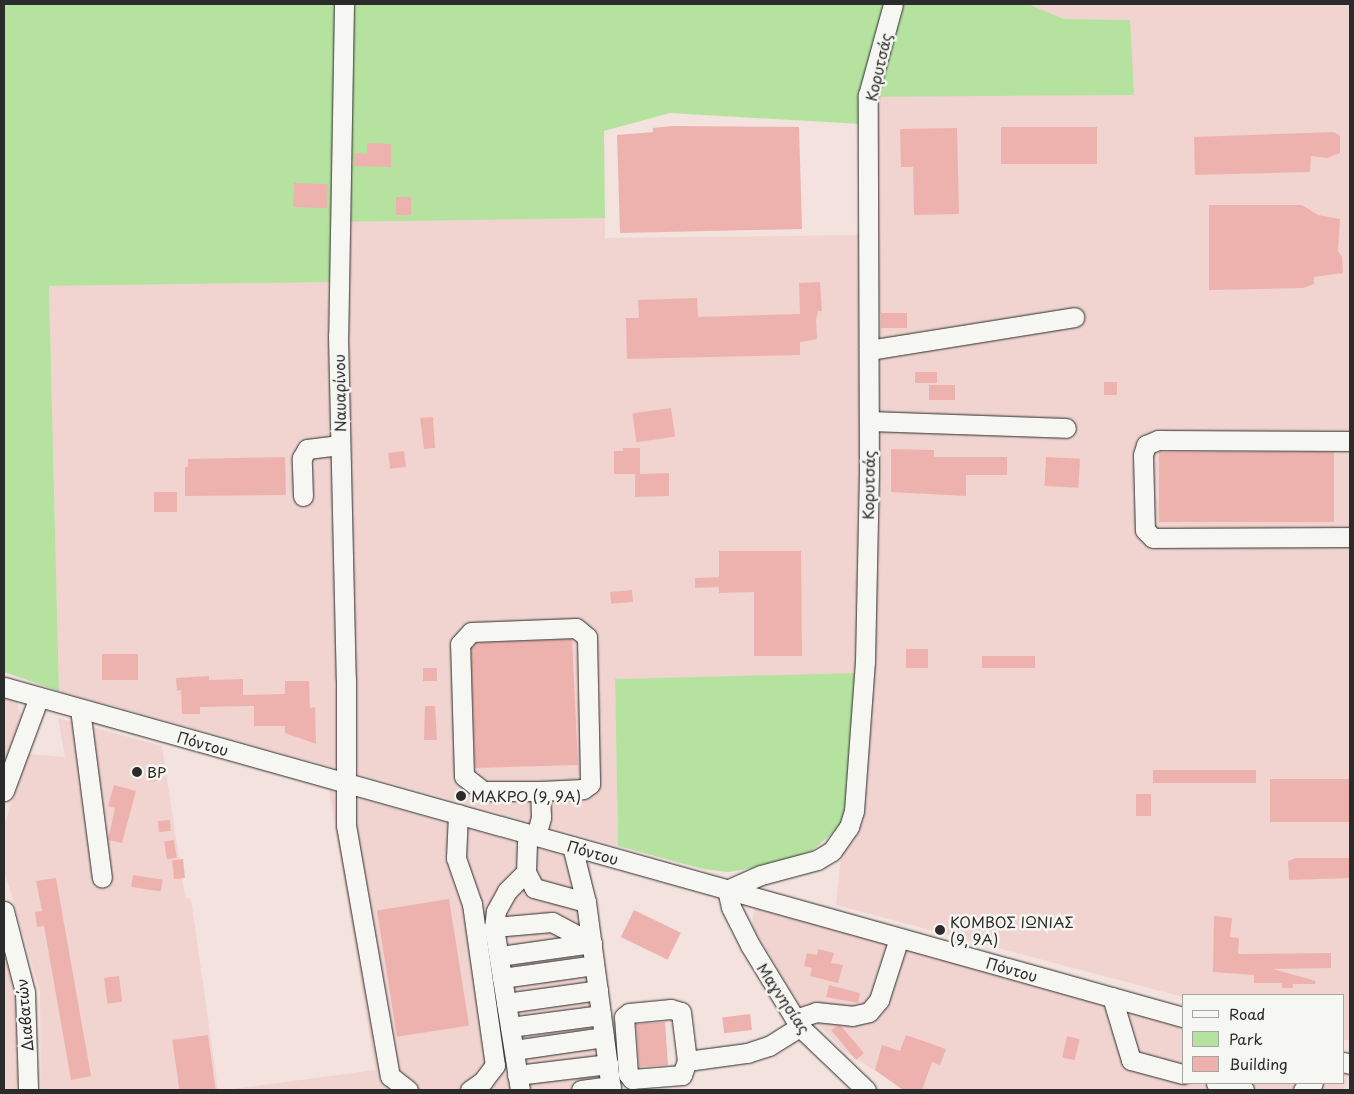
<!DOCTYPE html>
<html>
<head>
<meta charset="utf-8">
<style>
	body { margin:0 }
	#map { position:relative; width:1354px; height:1094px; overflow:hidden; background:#f3e2de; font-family:"Playpen Sans",sans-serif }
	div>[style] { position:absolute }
	.built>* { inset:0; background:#f1d4d0 }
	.green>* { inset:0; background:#b6e2a0 }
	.building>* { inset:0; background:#edb2ae; transform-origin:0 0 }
	.roads { filter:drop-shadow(0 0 1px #2b2b2b) drop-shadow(0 0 1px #2b2b2b) }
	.minor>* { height:19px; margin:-9.5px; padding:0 9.5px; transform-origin:9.5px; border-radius:9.5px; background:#f6f6f2 }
	.dots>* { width:14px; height:14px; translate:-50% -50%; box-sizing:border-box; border:2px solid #f6f6f2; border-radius:50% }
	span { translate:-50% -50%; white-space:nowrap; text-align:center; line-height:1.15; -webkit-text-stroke:5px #f6f6f2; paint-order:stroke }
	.street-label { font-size:15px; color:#2b2b2b }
	.poi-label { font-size:15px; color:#2b2b2b }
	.left { translate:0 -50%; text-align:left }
	.frame { position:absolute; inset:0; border:5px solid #2b2b2b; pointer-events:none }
	.legend { position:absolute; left:1182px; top:994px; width:162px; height:90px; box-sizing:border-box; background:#f6f6f2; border:1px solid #a5a5a2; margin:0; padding:6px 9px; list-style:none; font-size:15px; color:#2b2b2b }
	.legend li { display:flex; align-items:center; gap:10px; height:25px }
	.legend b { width:25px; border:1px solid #a5a5a2 }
</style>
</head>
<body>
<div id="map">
	<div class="built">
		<i style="clip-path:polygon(1028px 4px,1350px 4px,1350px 1041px,1343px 1039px,1343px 995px,1183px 997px,836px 905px,860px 674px,615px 679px,618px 846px,59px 691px,49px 286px,335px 282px,336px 222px,605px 218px,605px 238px,861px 235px,861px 97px,1130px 20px,1064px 19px)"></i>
		<i style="clip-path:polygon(4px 693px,15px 696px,22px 718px,4px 778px)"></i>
		<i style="clip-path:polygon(58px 718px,162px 746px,185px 897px,191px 899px,218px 1090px,41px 1090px,40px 992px,4px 870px,4px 826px,28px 754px,65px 757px)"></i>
		<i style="clip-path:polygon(329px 790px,590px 863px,620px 1090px,226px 1090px,375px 1070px)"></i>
		<i style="clip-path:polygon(755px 906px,1183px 1027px,1183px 1083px,1343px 1083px,1343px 1072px,1348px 1073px,1344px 1090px,906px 1090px,844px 1051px,799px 1005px,752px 926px)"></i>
		<i style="clip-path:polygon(4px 923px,17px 969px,24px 1090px,4px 1090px)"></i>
	</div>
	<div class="green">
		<i style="clip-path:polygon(4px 4px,1028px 4px,1064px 19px,1130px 20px,1134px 95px,862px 97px,861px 124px,670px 113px,604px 131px,605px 218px,337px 222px,335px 282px,49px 286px,59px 691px,4px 672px)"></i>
		<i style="clip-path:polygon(860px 673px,844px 824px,811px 851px,766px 866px,728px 872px,703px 869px,618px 846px,615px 679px)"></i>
	</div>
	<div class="building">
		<i style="clip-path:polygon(672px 126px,799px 127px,802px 229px,620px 233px,617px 135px,653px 132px,653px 128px)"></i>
		<i style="left:1097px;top:127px;width:37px;height:96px;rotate:90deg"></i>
		<i style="clip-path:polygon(957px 128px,959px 214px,914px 215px,913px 167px,901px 167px,900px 129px)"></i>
		<i style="clip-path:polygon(1334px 132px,1340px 136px,1340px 153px,1327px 158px,1311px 156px,1310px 172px,1195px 175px,1194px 137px)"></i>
		<i style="clip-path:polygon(367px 143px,391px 144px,391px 167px,354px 166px,355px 153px,367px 154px)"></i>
		<i style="left:294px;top:183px;width:34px;height:24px;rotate:2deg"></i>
		<i style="left:396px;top:197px;width:15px;height:18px"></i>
		<i style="clip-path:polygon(1209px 205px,1302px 205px,1318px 215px,1340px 219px,1338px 251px,1342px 257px,1343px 273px,1314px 277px,1314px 284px,1303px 288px,1209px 290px)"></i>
		<i style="clip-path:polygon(820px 282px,822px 311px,818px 311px,816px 320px,817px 339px,800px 342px,800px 355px,627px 359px,626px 318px,639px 318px,638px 300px,697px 298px,698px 317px,800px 314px,799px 283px)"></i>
		<i style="left:881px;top:313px;width:26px;height:15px"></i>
		<i style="left:937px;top:372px;width:11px;height:22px;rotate:90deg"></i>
		<i style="left:1117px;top:382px;width:13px;height:13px;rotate:90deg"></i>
		<i style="left:955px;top:385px;width:15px;height:26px;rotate:90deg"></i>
		<i style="left:671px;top:408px;width:29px;height:39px;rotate:82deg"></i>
		<i style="clip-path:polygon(433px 417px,435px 448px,424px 449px,420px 418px)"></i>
		<i style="clip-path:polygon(623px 448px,640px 448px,640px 474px,669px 473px,669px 496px,635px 497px,635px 474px,614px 474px,614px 451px,623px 451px)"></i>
		<i style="clip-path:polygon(891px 449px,934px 450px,934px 457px,1007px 457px,1007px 475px,966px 475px,966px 496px,891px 492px)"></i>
		<i style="left:404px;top:451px;width:16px;height:16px;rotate:83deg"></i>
		<i style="left:1159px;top:452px;width:175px;height:70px"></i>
		<i style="clip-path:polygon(285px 457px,286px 495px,185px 496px,185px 467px,188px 467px,188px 459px)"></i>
		<i style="left:1046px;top:457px;width:34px;height:29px;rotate:3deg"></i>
		<i style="left:154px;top:492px;width:23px;height:20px"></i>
		<i style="clip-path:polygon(719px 551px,801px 551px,802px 656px,754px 656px,754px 592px,719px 593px,719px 587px,695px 588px,695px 578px,719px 577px)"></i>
		<i style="left:632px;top:590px;width:12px;height:22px;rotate:85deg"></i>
		<i style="clip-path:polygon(572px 639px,578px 765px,475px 768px,471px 648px,476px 643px)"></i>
		<i style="left:906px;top:649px;width:22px;height:19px"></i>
		<i style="left:102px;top:654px;width:36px;height:26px"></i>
		<i style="left:1035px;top:656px;width:12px;height:53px;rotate:90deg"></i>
		<i style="left:423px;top:668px;width:14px;height:13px"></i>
		<i style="clip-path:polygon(209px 676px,209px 680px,243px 679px,243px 695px,285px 694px,285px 681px,309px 681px,310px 708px,315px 707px,316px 744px,285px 733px,285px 726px,254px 726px,254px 706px,200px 707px,200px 714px,182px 714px,181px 690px,177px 691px,176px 678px)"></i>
		<i style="clip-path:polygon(425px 706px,435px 706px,437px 740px,424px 740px)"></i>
		<i style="left:160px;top:767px;width:13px;height:13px;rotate:81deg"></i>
		<i style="left:1256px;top:770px;width:13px;height:103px;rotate:90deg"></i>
		<i style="left:1350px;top:779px;width:43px;height:80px;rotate:90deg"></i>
		<i style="clip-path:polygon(114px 785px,136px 791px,122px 843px,108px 840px,115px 808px,108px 806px)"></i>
		<i style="left:1136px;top:794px;width:15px;height:22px"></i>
		<i style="left:170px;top:820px;width:11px;height:12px;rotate:85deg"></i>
		<i style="left:174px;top:840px;width:18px;height:10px;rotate:81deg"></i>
		<i style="clip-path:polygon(1296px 858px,1350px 858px,1350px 878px,1289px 880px,1288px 861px)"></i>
		<i style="left:183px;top:859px;width:19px;height:11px;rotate:84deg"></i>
		<i style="left:133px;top:875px;width:30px;height:12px;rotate:9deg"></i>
		<i style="clip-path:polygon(56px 878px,91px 1076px,71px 1080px,44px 926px,37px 927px,35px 912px,42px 911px,36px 881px)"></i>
		<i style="left:449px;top:899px;width:128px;height:73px;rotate:81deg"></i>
		<i style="left:634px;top:910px;width:52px;height:30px;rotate:26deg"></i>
		<i style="clip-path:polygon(1214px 916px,1232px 918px,1230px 937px,1239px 938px,1238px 954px,1331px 953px,1331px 968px,1273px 969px,1316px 981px,1315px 984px,1293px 984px,1293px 988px,1282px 988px,1282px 983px,1254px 983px,1254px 975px,1213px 972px)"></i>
		<i style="clip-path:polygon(818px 949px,834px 953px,831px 963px,843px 965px,838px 983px,810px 976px,812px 968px,804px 966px,807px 953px,817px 955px)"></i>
		<i style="left:119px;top:976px;width:26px;height:15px;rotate:83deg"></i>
		<i style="clip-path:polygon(829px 985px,860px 993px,858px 1003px,826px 997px)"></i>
		<i style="left:750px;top:1014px;width:16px;height:28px;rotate:83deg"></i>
		<i style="left:665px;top:1022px;width:43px;height:29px;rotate:86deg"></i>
		<i style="clip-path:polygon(837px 1026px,841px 1026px,864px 1053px,856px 1060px,831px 1030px)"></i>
		<i style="left:208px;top:1035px;width:56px;height:36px;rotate:82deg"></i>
		<i style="clip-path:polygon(906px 1035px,946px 1049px,940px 1065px,932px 1062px,922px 1090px,903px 1090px,875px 1070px,882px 1045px,900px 1051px)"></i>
		<i style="left:1067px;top:1036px;width:13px;height:22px;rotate:13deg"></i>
	</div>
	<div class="roads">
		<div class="minor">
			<i style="left:344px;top:4px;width:332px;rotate:91deg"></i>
			<i style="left:338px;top:336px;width:343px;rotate:88.7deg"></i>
			<i style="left:346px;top:679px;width:146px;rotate:90deg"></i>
			<i style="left:346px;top:825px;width:255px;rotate:80.1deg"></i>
			<i style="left:390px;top:1076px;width:23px;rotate:38deg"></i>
			<i style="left:869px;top:350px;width:208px;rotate:-9.1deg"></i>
			<i style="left:869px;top:421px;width:197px;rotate:2deg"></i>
			<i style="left:1350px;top:441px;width:192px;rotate:-179.7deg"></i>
			<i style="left:1158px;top:440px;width:13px;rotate:157deg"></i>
			<i style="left:1146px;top:445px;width:10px;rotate:107deg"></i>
			<i style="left:1143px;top:455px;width:75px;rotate:88.5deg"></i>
			<i style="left:1145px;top:530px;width:11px;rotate:45deg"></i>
			<i style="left:1153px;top:538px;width:197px;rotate:-0.3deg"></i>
			<i style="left:303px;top:496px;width:38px;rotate:-92deg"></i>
			<i style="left:302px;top:458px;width:10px;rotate:-61deg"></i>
			<i style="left:307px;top:449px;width:33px;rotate:-7deg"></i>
			<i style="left:4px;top:687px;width:1224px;rotate:15.64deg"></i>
			<i style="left:80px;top:709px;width:170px;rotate:82.6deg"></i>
			<i style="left:4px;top:791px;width:100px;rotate:-69.6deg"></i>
			<i style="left:458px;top:814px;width:44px;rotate:92.6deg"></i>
			<i style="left:456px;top:858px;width:49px;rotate:70.8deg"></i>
			<i style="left:472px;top:904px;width:163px;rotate:81.9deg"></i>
			<i style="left:495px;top:1065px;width:20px;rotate:127deg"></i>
			<i style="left:483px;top:1081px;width:16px;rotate:145deg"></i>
			<i style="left:536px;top:836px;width:20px;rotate:-75deg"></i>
			<i style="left:541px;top:817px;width:26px;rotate:-92deg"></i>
			<i style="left:540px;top:791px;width:57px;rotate:180deg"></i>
			<i style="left:483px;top:791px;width:24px;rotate:-142deg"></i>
			<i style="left:464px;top:776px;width:132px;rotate:-91.7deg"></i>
			<i style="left:460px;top:644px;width:16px;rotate:-47deg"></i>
			<i style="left:471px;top:632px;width:105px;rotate:-2.2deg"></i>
			<i style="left:576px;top:628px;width:14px;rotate:39deg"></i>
			<i style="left:587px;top:637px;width:147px;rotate:88.8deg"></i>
			<i style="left:590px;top:784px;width:9px;rotate:144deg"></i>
			<i style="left:583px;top:789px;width:43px;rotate:177.3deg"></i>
			<i style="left:572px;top:846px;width:58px;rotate:76deg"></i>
			<i style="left:586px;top:902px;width:190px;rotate:82.4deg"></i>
			<i style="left:526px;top:872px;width:18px;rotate:63deg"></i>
			<i style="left:534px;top:888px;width:54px;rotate:15.1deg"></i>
			<i style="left:4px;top:911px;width:84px;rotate:75.5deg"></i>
			<i style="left:25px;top:992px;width:98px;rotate:88.2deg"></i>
			<i style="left:494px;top:927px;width:58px;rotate:-4.9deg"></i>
			<i style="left:552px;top:922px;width:45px;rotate:27.7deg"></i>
			<i style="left:592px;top:943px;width:94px;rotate:172deg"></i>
			<i style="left:502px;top:978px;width:93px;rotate:-8deg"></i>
			<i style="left:1112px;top:997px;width:66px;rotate:73.2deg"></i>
			<i style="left:1131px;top:1060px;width:54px;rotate:15.1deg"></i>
			<i style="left:506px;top:1003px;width:93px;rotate:-8deg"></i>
			<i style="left:795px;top:1019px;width:22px;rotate:-18deg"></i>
			<i style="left:816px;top:1012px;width:36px;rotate:6deg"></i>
			<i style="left:852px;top:1016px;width:17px;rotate:-13deg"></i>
			<i style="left:869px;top:1012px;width:16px;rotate:-50deg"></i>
			<i style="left:879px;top:1000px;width:65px;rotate:-72.1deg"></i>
			<i style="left:510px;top:1027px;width:92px;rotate:-7.5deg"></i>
			<i style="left:514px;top:1050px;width:91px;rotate:-8.2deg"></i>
			<i style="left:687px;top:1061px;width:15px;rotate:110deg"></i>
			<i style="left:682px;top:1075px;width:50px;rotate:175.4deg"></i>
			<i style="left:632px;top:1079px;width:6px;rotate:-129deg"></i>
			<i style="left:628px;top:1074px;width:57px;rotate:-94deg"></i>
			<i style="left:624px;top:1017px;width:6px;rotate:-39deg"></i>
			<i style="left:629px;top:1013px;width:42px;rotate:-5.4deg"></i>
			<i style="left:671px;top:1009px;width:10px;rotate:17deg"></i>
			<i style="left:681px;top:1012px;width:49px;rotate:83deg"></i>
			<i style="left:687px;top:1061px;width:61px;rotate:-7.6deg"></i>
			<i style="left:747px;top:1053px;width:23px;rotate:-18deg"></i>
			<i style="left:769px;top:1046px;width:36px;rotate:-32deg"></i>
			<i style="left:1343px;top:1062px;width:7px;rotate:16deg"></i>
			<i style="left:517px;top:1075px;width:92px;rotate:-6.9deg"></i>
			<i style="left:1216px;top:1083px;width:29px;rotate:14deg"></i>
			<i style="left:520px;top:1090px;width:165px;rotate:-99.1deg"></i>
			<i style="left:494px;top:927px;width:16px;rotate:-83deg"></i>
			<i style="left:496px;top:911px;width:23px;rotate:-61deg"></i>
			<i style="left:507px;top:891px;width:27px;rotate:-45deg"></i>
			<i style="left:526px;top:872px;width:38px;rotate:-88deg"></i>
			<i style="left:581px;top:1090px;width:30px;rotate:-8deg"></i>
			<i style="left:866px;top:1090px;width:91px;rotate:-136.3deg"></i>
			<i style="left:800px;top:1027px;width:96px;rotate:-121.4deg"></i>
			<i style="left:750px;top:945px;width:42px;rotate:-116.6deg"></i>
			<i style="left:731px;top:907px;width:17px;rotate:-103deg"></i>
			<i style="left:727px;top:890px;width:37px;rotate:-24deg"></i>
			<i style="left:761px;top:875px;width:58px;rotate:-15deg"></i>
			<i style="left:817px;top:860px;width:17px;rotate:-31deg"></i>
			<i style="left:832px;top:851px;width:29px;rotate:-55deg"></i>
			<i style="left:849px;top:827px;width:17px;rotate:-73deg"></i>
			<i style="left:854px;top:811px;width:149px;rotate:-85.8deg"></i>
			<i style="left:865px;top:662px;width:188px;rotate:-88.8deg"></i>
			<i style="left:869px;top:474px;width:379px;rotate:-90.2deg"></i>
			<i style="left:868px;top:95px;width:94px;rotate:-74.6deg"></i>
			<i style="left:1303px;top:1090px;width:12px;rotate:-35deg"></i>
		</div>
	</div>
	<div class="dots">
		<i style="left:137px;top:772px;background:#2b2b2b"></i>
		<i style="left:461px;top:796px;background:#2b2b2b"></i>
		<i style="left:940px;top:930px;background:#2b2b2b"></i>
	</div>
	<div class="street-label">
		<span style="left:878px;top:67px;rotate:-77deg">Κορυτσάς</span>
		<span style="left:339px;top:393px;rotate:-91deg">Ναυαρίνου</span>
		<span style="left:868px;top:485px;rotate:-89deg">Κορυτσάς</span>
		<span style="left:203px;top:743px;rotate:16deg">Πόντου</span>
		<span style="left:593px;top:852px;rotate:16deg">Πόντου</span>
		<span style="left:1012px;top:969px;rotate:16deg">Πόντου</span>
		<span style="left:784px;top:998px;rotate:56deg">Μαγνησίας</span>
		<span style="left:24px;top:1015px;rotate:-95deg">Διαβατών</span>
	</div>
	<div class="poi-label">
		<span class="left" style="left:147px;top:772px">BP</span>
		<span class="left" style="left:471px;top:796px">ΜΑΚΡΟ (9, 9Α)</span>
		<span class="left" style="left:950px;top:930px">ΚΟΜΒΟΣ ΙΩΝΙΑΣ<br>(9, 9Α)</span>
	</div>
	<div class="frame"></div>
	<ul class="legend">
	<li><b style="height:6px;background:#f6f6f2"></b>Road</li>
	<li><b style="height:14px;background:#b6e2a0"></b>Park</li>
	<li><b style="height:14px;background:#edb2ae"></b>Building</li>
	</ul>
</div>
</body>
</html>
